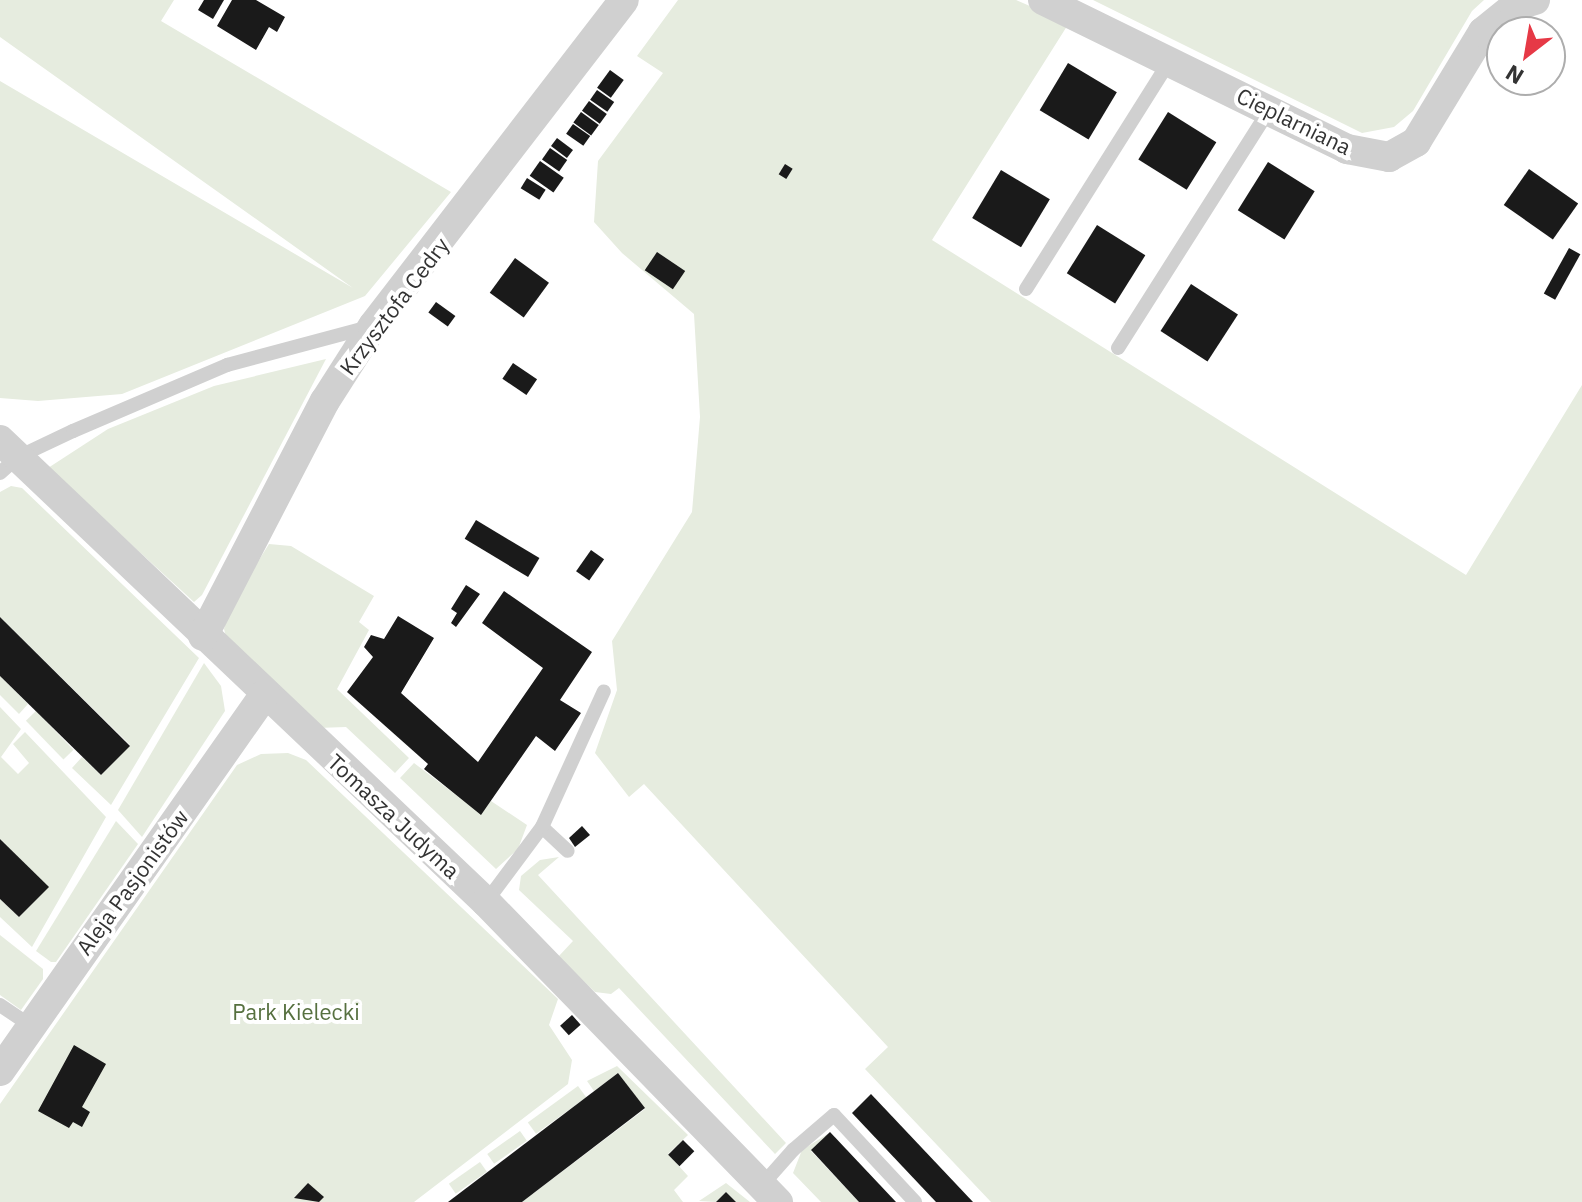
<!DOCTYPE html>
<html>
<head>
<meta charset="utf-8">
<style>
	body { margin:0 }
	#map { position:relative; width:1582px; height:1202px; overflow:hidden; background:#fff; font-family:"IBM Plex Sans",sans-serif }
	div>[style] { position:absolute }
	.green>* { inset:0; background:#e6ecdf; transform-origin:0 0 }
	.building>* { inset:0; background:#1a1a1a; transform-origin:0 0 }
	.service>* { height:14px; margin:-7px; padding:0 7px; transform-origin:7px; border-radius:7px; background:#d0d0d0 }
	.minor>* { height:30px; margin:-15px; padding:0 15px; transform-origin:15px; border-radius:15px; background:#d0d0d0 }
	span { translate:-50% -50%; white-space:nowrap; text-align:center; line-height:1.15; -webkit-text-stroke:8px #fff; paint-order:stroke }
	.street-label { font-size:22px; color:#333 }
	.park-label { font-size:22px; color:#56703f }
	.north { position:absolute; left:1486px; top:16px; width:80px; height:80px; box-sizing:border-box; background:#fff; border:2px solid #adadad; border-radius:50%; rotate:211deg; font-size:22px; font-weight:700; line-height:32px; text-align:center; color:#333 }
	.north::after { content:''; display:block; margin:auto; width:28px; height:36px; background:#e63946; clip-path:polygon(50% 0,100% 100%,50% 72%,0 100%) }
</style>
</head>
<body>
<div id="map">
	<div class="green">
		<i style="clip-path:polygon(0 0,174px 0,161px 21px,451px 192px,365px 296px,122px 394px,38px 401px,0 398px,0 81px,353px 288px,0 37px)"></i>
		<i style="clip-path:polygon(678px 0,1016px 0,1069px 23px,932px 240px,1466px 575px,1582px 385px,1582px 1202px,991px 1202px,865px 1069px,888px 1047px,644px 784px,629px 797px,595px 753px,617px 690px,612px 641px,692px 512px,700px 417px,694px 314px,622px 253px,594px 222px,598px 161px,663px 73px,637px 56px)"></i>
		<i style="clip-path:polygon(1093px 0,1484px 0,1472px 11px,1413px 111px,1394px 127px,1362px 133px)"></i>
		<i style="clip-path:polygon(326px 359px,202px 595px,194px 602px,48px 468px,108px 429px,214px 386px)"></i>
		<i style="clip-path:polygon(11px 486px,22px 488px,199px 658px,111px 805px,72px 768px,82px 757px,101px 775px,130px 745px,0 617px,0 492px)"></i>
		<i style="clip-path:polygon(269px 544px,291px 546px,374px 596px,359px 622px,369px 630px,337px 689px,409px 758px,395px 773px,346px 727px,317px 728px,228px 645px,224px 629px,229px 608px)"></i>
		<i style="clip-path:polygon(204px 663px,221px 686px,225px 711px,142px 837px,118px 810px)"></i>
		<i style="clip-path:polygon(0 676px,28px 704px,19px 714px,0 695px)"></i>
		<i style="clip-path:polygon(0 707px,21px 729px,1px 757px,18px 774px,29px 763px,13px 744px,25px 732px,106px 817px,32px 947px,0 917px,0 899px,19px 917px,48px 887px,0 839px)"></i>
		<i style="left:36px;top:711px;width:54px;height:14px;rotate:46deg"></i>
		<i style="clip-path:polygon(288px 753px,306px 760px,558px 999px,549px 1025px,572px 1060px,568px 1084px,414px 1202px,0 1202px,0 1104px,237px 765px,261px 754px)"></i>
		<i style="clip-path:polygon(414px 763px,481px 814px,491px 801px,527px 825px,518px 849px,496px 869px,400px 778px)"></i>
		<i style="clip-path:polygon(116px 821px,138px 844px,56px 962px,51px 962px,36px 951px)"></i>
		<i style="clip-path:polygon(559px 857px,538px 875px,786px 1143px,775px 1154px,619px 988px,611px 994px,595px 992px,558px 957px,573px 941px,519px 890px,521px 876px,540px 860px)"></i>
		<i style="clip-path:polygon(0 935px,43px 969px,43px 979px,21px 1010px,0 995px)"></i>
		<i style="clip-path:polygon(617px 1066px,688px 1135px,668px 1154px,688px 1176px,674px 1190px,683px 1202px,522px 1202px,645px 1109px,618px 1073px,594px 1091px,587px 1081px)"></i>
		<i style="left:578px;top:1086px;width:14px;height:62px;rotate:54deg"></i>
		<i style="left:520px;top:1131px;width:12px;height:40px;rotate:55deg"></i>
		<i style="clip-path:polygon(829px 1133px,811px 1151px,859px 1202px,821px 1202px,793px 1173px,802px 1150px)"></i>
		<i style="left:480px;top:1162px;width:12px;height:38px;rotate:55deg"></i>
		<i style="clip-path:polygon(726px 1183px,750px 1202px,736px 1202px,726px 1192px,716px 1202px,699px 1201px)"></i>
	</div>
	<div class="building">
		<i style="clip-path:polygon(204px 0,224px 0,213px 19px,198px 10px)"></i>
		<i style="clip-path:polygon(232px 0,256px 0,285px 17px,277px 32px,269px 27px,256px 50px,217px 26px)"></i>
		<i style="left:1068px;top:63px;width:57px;height:55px;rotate:31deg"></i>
		<i style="left:610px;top:70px;width:17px;height:22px;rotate:36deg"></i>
		<i style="left:597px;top:90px;width:21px;height:12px;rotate:35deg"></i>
		<i style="left:589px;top:101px;width:22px;height:12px;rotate:36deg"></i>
		<i style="left:581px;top:112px;width:22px;height:13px;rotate:36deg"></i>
		<i style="left:1168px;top:112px;width:57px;height:56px;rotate:32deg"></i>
		<i style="left:573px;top:124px;width:21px;height:12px;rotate:35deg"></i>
		<i style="left:557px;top:138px;width:20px;height:10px;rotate:37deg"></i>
		<i style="left:550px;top:148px;width:21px;height:14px;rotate:35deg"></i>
		<i style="left:540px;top:161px;width:29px;height:18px;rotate:35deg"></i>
		<i style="left:1268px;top:162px;width:55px;height:57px;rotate:32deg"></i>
		<i style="left:785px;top:164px;width:9px;height:12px;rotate:32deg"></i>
		<i style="left:1529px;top:169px;width:60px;height:44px;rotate:35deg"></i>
		<i style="left:1001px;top:170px;width:57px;height:56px;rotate:31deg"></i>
		<i style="left:527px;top:178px;width:22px;height:12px;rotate:32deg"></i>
		<i style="left:1097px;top:225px;width:57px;height:57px;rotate:32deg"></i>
		<i style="left:1569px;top:248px;width:13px;height:52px;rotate:29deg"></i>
		<i style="left:657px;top:252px;width:34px;height:22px;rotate:34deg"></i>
		<i style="left:515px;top:258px;width:42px;height:43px;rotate:36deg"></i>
		<i style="left:1191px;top:284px;width:56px;height:56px;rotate:33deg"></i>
		<i style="left:436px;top:302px;width:24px;height:13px;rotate:36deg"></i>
		<i style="left:513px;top:363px;width:29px;height:19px;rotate:34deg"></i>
		<i style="left:476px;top:520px;width:74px;height:22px;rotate:31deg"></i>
		<i style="left:591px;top:550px;width:16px;height:26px;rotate:35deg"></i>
		<i style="clip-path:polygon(466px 585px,480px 594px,456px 627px,451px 623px,457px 613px,451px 609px)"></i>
		<i style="clip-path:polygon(504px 591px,592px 652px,560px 700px,581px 713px,555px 751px,536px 736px,481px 815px,424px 769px,428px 764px,347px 692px,373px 657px,364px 647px,371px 635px,384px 639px,398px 616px,434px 638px,401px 693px,478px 762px,543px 668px,482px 623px)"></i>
		<i style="clip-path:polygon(0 617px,130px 746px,101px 775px,0 676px)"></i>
		<i style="clip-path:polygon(582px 826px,590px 835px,575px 847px,569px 838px)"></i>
		<i style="clip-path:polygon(0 839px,49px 887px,19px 917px,0 899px)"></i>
		<i style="left:572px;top:1015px;width:13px;height:16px;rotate:48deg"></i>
		<i style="clip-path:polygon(74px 1045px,106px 1064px,82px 1107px,90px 1112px,82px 1127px,73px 1122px,69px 1128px,38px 1111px)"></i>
		<i style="clip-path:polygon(618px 1073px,645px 1108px,522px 1202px,448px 1202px)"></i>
		<i style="clip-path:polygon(871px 1094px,973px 1202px,936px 1202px,852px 1113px)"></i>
		<i style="clip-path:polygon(830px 1132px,896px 1202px,859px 1202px,811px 1150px)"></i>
		<i style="left:683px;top:1140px;width:16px;height:21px;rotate:45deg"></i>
		<i style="clip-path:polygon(308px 1183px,324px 1197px,319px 1202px,294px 1198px)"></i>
		<i style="clip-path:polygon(726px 1192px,736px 1202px,716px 1202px)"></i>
	</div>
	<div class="service">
		<i style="left:1026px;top:289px;width:271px;rotate:-57.8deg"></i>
		<i style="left:1118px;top:348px;width:282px;rotate:-57.6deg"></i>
		<i style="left:0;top:473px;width:24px;rotate:-42deg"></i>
		<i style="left:18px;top:457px;width:61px;rotate:-25.3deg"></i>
		<i style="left:73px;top:431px;width:168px;rotate:-23.2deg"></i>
		<i style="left:227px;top:365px;width:147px;rotate:-15deg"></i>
		<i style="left:542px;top:827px;width:35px;rotate:43deg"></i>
		<i style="left:486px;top:902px;width:94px;rotate:-53.3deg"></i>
		<i style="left:542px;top:827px;width:149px;rotate:-65.5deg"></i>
		<i style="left:0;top:1005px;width:37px;rotate:34deg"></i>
		<i style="left:762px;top:1185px;width:47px;rotate:-48.5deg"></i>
		<i style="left:793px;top:1150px;width:54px;rotate:-40.5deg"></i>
		<i style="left:834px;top:1115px;width:119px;rotate:47deg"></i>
	</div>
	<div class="minor">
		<i style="left:1043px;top:0;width:339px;rotate:26.1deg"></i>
		<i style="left:1347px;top:149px;width:43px;rotate:10.8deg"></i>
		<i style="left:1389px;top:157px;width:31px;rotate:-29deg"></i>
		<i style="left:1416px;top:142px;width:129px;rotate:-58.7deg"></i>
		<i style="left:1483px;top:32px;width:41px;rotate:-39.1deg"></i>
		<i style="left:1515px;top:6px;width:21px;rotate:-17deg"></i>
		<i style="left:0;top:440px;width:671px;rotate:43.55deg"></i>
		<i style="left:486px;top:902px;width:419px;rotate:45.8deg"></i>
		<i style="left:203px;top:636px;width:265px;rotate:-62.6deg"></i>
		<i style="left:325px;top:401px;width:89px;rotate:-57.4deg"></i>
		<i style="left:373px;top:326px;width:411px;rotate:-52.4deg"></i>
		<i style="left:0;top:1071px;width:461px;rotate:-54.9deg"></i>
	</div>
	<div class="street-label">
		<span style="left:1294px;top:121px;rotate:26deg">Cieplarniana</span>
		<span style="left:394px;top:306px;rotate:-53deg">Krzysztofa Cedry</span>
		<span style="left:394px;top:816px;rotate:43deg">Tomasza Judyma</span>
		<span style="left:132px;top:882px;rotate:-54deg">Aleja Pasjonistów</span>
	</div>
	<div class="park-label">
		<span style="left:296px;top:1012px">Park Kielecki</span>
	</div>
	<div class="north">N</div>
</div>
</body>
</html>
